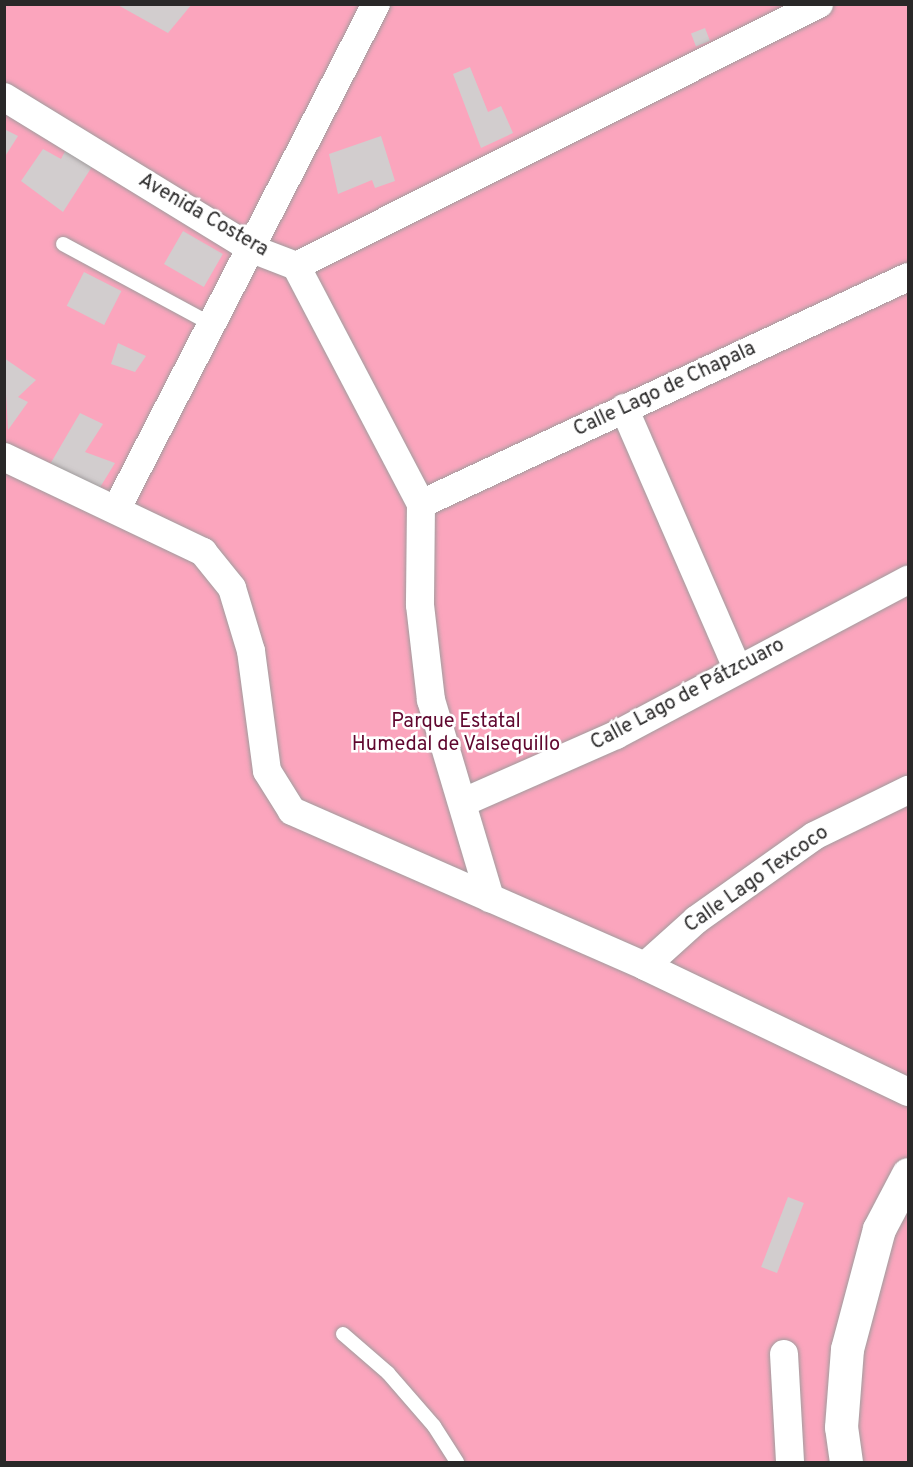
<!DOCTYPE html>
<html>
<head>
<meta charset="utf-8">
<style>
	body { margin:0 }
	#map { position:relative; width:913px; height:1467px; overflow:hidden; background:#f8f4f5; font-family:Overpass,sans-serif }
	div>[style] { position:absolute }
	.green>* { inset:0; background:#fba5bd; transform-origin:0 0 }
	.building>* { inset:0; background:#d2cdce; transform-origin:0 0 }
	.roads { filter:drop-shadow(0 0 2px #a09c9d) drop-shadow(0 0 2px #a09c9d) }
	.service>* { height:14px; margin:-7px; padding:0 7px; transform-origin:7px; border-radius:7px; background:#fff }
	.minor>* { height:28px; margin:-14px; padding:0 14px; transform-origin:14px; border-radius:14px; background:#fff }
	.tertiary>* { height:33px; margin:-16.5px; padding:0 16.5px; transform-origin:16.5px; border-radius:16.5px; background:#fff }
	span { translate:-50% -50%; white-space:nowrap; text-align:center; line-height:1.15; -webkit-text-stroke:5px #fff; paint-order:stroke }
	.street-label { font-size:20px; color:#292828 }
	.park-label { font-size:20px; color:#60072f }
	.frame { position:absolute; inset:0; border:6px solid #292828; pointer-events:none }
</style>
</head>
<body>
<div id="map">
	<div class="green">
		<i style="left:5px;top:5px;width:903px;height:1457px"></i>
	</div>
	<div class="building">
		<i style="clip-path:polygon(116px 4px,192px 4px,168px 33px)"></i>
		<i style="left:705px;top:28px;width:14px;height:15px;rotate:69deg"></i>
		<i style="clip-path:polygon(470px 67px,488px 112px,501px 106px,513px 133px,481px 148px,453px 74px)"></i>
		<i style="clip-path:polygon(4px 129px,18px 136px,4px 158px)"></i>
		<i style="clip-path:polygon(381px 136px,395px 181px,375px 188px,372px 180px,338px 194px,329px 154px)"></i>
		<i style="clip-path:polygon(69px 144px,95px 162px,63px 212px,21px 181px,43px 149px,61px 159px)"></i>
		<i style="left:183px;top:231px;width:46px;height:38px;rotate:30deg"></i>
		<i style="left:84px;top:272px;width:42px;height:38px;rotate:27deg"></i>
		<i style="clip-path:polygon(118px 343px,146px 356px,135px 372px,111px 364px)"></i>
		<i style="clip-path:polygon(4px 358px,36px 380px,18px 397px,28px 402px,8px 430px)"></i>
		<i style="clip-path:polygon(80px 413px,103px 424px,85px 452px,115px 463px,99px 489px,49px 466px)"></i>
		<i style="left:788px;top:1197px;width:17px;height:75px;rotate:21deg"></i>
	</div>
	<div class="roads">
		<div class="service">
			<i style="left:63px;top:244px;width:168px;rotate:28.4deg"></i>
			<i style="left:343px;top:1334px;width:60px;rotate:40.9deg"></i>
			<i style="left:388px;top:1373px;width:70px;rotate:49deg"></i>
			<i style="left:434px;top:1426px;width:43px;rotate:57.4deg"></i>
		</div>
		<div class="minor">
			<i style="left:4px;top:97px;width:291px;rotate:31.5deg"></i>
			<i style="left:252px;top:249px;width:47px;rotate:21.1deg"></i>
			<i style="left:296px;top:266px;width:269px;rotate:62.3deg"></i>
			<i style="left:421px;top:504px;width:101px;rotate:90.6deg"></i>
			<i style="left:420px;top:605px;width:96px;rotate:83.4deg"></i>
			<i style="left:431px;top:700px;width:207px;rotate:73.4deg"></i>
			<i style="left:296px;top:266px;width:585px;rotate:-26.61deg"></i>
			<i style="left:624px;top:408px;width:283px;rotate:66.5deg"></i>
			<i style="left:4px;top:457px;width:221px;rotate:25.5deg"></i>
			<i style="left:203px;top:552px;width:46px;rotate:51.1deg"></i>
			<i style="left:232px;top:588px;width:66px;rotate:73.2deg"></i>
			<i style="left:251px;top:651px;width:121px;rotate:82.4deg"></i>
			<i style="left:267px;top:771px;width:47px;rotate:58deg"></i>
			<i style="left:292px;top:811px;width:386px;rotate:23.7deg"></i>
			<i style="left:645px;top:966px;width:292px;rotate:25.6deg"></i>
			<i style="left:421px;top:504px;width:537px;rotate:-24.99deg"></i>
			<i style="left:116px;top:510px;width:569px;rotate:-62.8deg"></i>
			<i style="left:464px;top:802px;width:166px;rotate:-23.8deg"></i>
			<i style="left:616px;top:735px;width:331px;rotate:-28deg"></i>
			<i style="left:645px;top:966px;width:69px;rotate:-42deg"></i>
			<i style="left:696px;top:920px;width:145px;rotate:-35.4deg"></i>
			<i style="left:814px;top:836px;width:105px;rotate:-26.1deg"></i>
			<i style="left:784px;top:1354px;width:108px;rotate:86.8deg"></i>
		</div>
		<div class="tertiary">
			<i style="left:846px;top:1462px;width:35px;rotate:-98deg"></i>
			<i style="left:841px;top:1427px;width:78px;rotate:-85.6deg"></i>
			<i style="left:847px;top:1349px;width:124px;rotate:-75.1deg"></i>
			<i style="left:879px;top:1229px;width:62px;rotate:-62.2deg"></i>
		</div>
	</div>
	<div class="street-label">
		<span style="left:203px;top:216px;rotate:30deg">Avenida Costera</span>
		<span style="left:665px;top:390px;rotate:-25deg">Calle Lago de Chapala</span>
		<span style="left:688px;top:695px;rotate:-28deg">Calle Lago de Pátzcuaro</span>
		<span style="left:757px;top:880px;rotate:-35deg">Calle Lago Texcoco</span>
	</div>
	<div class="park-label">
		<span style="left:456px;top:734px">Parque Estatal<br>Humedal de Valsequillo</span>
	</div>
	<div class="frame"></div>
</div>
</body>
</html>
